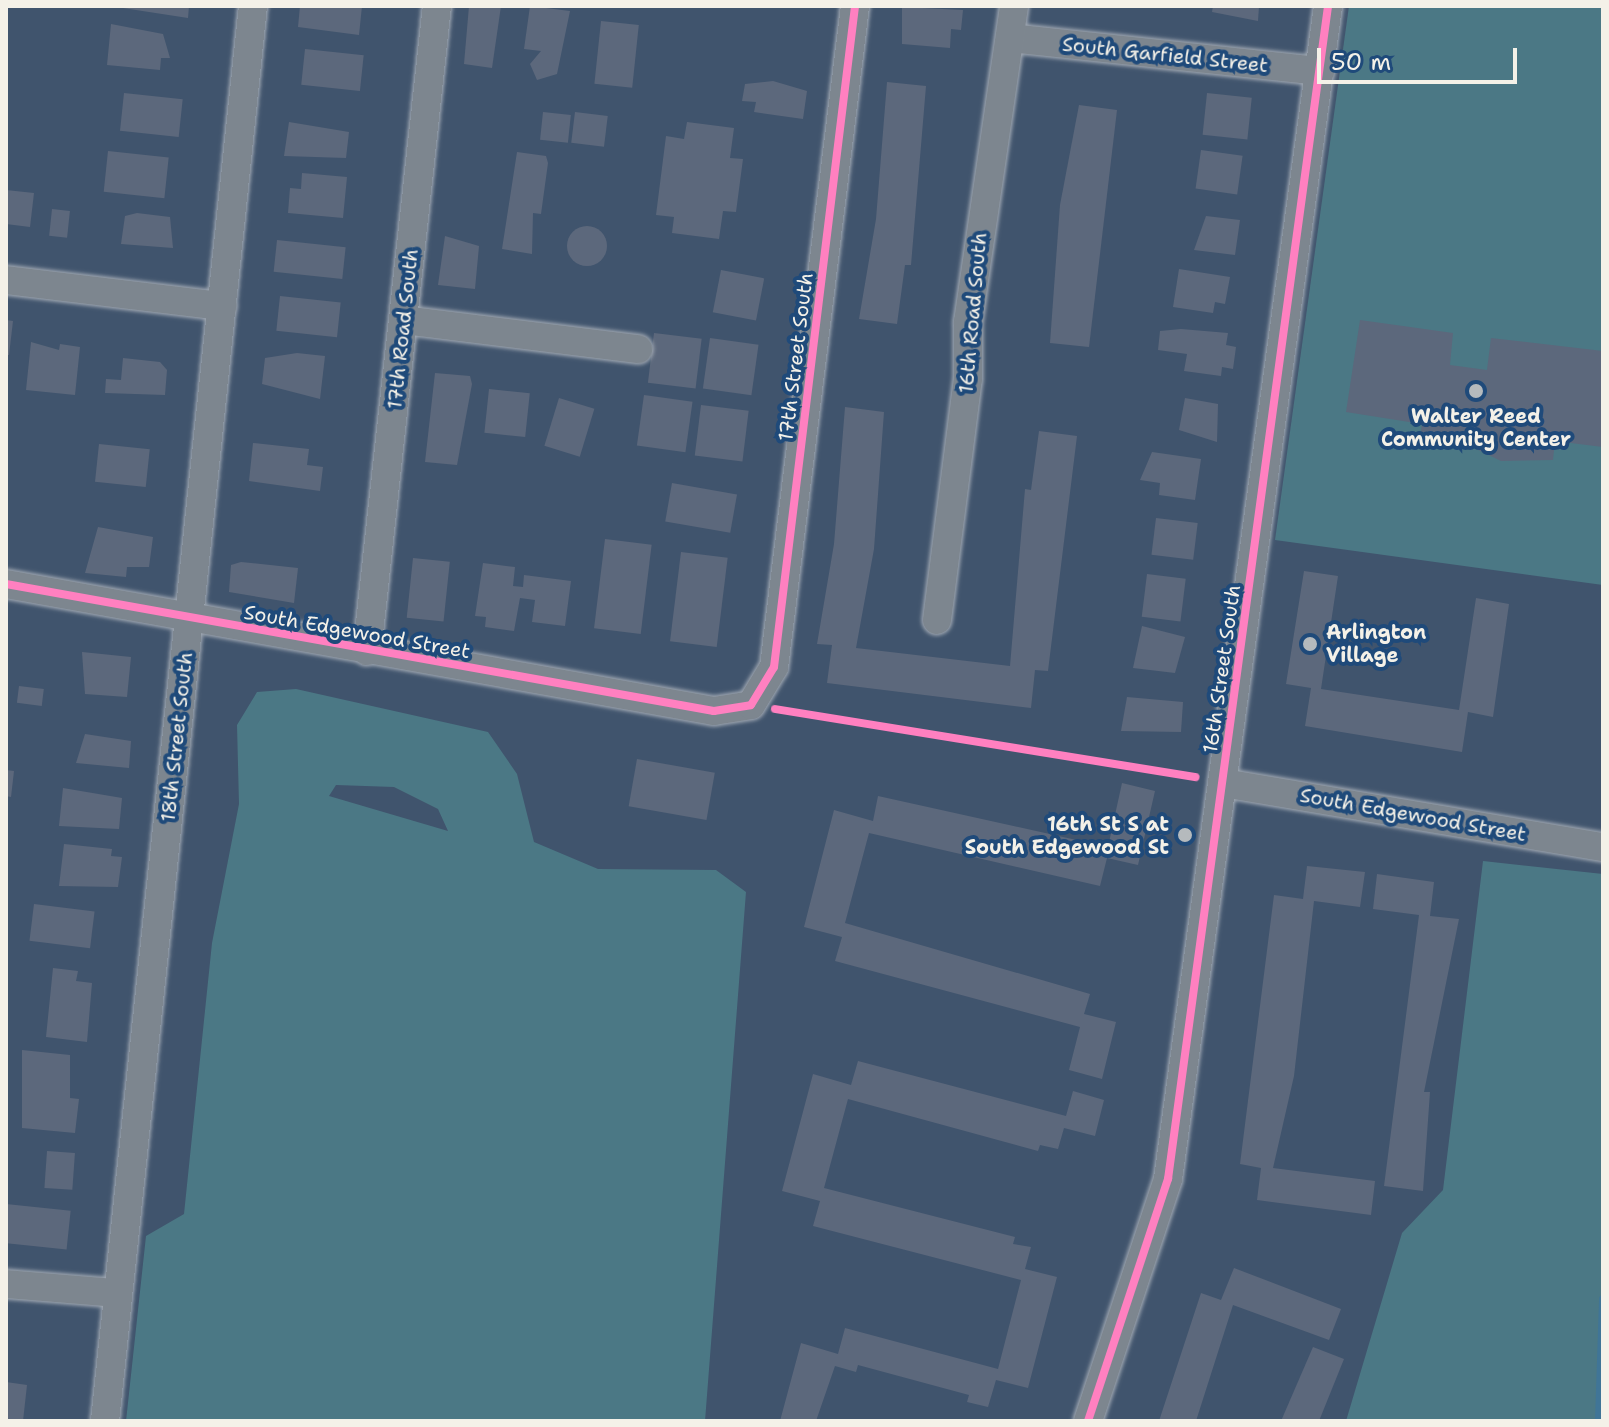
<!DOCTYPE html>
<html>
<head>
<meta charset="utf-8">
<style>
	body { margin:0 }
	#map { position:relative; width:1609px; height:1427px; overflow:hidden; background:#40546d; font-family:"Shantell Sans",sans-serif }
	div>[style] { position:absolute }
	.green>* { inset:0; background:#4b7885 }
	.stream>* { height:8px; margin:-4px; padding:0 4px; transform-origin:4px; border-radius:4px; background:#407597 }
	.building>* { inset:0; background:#5c687c; transform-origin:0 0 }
	.round { border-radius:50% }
	.roads { filter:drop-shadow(0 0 2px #a1a9b3) drop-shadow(0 0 2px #a1a9b3) }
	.minor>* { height:28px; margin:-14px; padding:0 14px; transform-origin:14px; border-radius:14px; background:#7d868f }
	.cycleway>* { height:8px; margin:-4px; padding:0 4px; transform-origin:4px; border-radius:4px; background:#ff80c0 }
	.dots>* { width:22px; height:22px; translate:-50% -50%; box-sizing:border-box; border:4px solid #1f4a7a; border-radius:50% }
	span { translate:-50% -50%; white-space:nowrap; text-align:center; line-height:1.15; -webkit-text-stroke:8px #1f4a7a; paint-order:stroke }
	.street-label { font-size:20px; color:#f4f1e8 }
	.poi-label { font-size:20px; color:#f4f1e8; font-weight:700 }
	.left { translate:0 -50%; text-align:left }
	.right { translate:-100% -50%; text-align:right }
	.frame { position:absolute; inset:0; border:8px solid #f4f1e8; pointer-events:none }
	.scale { position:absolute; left:1317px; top:48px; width:200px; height:36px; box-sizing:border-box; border:4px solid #f4f1e8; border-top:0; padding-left:10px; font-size:24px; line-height:28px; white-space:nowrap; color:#f4f1e8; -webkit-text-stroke:6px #1f4a7a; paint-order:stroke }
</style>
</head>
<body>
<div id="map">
	<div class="green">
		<i style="clip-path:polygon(1349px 6px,1603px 6px,1603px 585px,1275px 540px)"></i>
		<i style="clip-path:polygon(evenodd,296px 689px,488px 732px,517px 774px,534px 842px,598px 869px,716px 870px,746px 892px,705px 1421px,126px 1421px,146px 1236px,184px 1214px,212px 943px,239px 804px,237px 725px,257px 692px,296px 689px,336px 785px,394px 787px,438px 809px,448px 831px,329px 796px,336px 785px)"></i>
		<i style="clip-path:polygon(1483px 861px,1603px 874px,1603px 1421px,1346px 1421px,1402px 1233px,1443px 1190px)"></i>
	</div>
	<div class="stream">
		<i style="left:1599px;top:1421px;width:122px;rotate:-88.1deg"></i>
	</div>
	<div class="building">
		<i style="clip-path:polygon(110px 6px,189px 6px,188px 18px)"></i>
		<i style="clip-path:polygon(300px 6px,362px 6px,359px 35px,298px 27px)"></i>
		<i style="clip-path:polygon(469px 6px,501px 6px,492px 68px,464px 64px)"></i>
		<i style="clip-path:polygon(530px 6px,570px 11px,557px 74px,537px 80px,530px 64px,541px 51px,524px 49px)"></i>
		<i style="clip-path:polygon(1213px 6px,1259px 6px,1258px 21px,1212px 12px)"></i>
		<i style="clip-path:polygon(902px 7px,963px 10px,961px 30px,951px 29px,950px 48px,902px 44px)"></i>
		<i style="left:601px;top:21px;width:38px;height:63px;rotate:6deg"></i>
		<i style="clip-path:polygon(111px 24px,163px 34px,170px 58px,161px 58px,160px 70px,107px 65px)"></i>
		<i style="left:305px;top:49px;width:59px;height:36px;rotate:6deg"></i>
		<i style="clip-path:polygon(773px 81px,807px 91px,803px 119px,754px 112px,756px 102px,742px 101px,745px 84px)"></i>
		<i style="clip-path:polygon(887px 82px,926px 86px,911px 265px,905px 265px,897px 324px,859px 319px,876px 219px)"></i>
		<i style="left:124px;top:93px;width:59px;height:38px;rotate:6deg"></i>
		<i style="left:1207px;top:93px;width:45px;height:42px;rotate:6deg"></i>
		<i style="clip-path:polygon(1079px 105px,1117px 110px,1089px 347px,1050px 343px,1060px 205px)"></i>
		<i style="left:543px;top:112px;width:28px;height:28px;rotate:6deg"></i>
		<i style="left:575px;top:112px;width:33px;height:31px;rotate:7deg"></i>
		<i style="clip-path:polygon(289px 122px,349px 132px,346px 158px,284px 156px)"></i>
		<i style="clip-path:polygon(687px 122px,734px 128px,730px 158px,743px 159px,736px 212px,723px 211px,719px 239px,672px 233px,674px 217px,656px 215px,666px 136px,684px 139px)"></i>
		<i style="left:1201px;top:150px;width:42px;height:39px;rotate:8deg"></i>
		<i style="left:108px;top:151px;width:61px;height:41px;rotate:6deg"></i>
		<i style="clip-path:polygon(517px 152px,546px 156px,548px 163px,541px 214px,533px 213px,532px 254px,502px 249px)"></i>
		<i style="clip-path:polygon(302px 173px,347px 177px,343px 218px,288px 213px,290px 188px,301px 189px)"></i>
		<i style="clip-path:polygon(6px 190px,34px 193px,30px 227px,6px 224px)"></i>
		<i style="left:52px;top:209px;width:18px;height:27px;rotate:6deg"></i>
		<i style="clip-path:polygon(137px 213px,170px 217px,173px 248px,121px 244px,125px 216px)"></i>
		<i style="clip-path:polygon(1206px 216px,1240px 220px,1235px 255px,1194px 250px)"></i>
		<i class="round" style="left:567px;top:226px;width:40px;height:40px"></i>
		<i style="clip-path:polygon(445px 236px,479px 246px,475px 289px,438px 285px)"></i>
		<i style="left:277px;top:240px;width:69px;height:32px;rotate:6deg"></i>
		<i style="clip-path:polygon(1179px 269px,1230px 277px,1225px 304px,1215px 302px,1213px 313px,1173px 307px)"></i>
		<i style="left:721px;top:270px;width:44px;height:43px;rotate:11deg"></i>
		<i style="left:280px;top:296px;width:61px;height:35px;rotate:6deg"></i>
		<i style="clip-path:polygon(6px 320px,13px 321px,9px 355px,6px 355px)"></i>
		<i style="clip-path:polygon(1360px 320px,1453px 333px,1450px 365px,1487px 370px,1491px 338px,1603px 351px,1603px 447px,1555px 441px,1553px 460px,1501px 461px,1462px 442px,1420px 436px,1422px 424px,1346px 412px)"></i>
		<i style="clip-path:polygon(1181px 329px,1228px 333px,1226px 345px,1236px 347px,1233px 369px,1222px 367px,1221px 376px,1184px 371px,1187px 354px,1158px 350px,1160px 331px)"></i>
		<i style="left:654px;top:333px;width:48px;height:50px;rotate:7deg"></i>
		<i style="left:710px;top:338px;width:49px;height:51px;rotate:8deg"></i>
		<i style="clip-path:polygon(31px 342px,59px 350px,60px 344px,80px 347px,75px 395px,26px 390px)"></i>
		<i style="clip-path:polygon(297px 353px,325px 356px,320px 399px,262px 384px,265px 358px)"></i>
		<i style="clip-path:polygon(123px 358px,160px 362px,167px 370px,165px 395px,105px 393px,106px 379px,121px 380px)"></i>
		<i style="clip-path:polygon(435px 373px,470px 376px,472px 384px,457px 465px,425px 462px)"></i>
		<i style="left:489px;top:389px;width:41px;height:44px;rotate:6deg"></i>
		<i style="left:644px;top:395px;width:49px;height:51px;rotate:8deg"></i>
		<i style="left:559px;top:398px;width:37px;height:50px;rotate:17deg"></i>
		<i style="clip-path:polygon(1185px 398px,1218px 404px,1217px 442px,1179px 430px)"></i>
		<i style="left:701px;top:405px;width:48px;height:51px;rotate:7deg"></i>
		<i style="clip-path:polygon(845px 407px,884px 412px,874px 549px,856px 648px,1010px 666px,1025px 489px,1031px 490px,1039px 431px,1077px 436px,1048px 671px,1035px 670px,1031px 708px,827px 683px,832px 645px,817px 644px,834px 544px)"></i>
		<i style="clip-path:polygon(253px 443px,309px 449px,307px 465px,323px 467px,320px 491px,249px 481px)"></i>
		<i style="left:99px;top:444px;width:51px;height:38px;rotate:6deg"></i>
		<i style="clip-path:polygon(1152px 452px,1201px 459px,1195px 500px,1159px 495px,1160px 483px,1140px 480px)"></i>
		<i style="left:672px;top:483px;width:66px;height:39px;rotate:10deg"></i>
		<i style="left:1156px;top:518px;width:42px;height:37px;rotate:7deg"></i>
		<i style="clip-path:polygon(98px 527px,153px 537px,149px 567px,127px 567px,126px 577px,85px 573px)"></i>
		<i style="left:605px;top:539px;width:47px;height:90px;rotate:7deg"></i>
		<i style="left:681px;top:552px;width:47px;height:90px;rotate:7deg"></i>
		<i style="left:413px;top:558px;width:37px;height:60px;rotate:6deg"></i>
		<i style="clip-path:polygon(241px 562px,298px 568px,294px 603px,229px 592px,231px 565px)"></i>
		<i style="clip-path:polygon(483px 563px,515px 567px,513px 586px,523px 587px,524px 575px,571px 581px,565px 626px,532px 622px,535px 600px,520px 598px,514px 631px,485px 627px,486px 617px,475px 616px)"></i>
		<i style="clip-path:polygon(1304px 571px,1338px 576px,1321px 689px,1459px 710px,1476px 598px,1509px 604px,1493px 717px,1468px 712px,1462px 752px,1305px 726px,1311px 688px,1286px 684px)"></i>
		<i style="left:1147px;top:574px;width:39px;height:43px;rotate:7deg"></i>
		<i style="clip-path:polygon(1142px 626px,1185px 637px,1175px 673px,1133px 668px)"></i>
		<i style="clip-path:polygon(82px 652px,131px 657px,127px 697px,85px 694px)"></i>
		<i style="left:19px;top:686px;width:25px;height:17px;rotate:7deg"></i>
		<i style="clip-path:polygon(1127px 697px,1183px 702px,1181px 732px,1121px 731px)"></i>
		<i style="clip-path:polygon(85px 734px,131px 741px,129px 768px,76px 763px)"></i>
		<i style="left:637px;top:759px;width:79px;height:48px;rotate:10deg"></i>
		<i style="clip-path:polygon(6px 770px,14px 771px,11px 797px,6px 796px)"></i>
		<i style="clip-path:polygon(1122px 783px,1155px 791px,1138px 865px,1107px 858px,1100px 886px,869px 833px,845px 923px,1090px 994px,1084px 1014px,1116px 1022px,1102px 1079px,1069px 1070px,1080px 1027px,835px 961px,842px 937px,804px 927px,834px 810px,873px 821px,878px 796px,1108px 847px)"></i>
		<i style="clip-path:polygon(63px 788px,122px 798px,119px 829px,59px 826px)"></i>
		<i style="clip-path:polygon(64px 844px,112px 849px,111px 856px,122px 857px,118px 887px,59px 886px)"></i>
		<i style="clip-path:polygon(1307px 866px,1365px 872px,1360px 907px,1314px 901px,1294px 1076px,1273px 1168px,1375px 1181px,1371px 1215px,1257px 1200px,1261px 1168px,1240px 1164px,1274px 895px,1303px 899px)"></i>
		<i style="clip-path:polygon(1377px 874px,1434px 882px,1430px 916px,1459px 919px,1424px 1092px,1430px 1092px,1423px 1191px,1384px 1186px,1419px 915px,1373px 909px)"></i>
		<i style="left:34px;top:904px;width:61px;height:37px;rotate:7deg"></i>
		<i style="clip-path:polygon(53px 968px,78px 971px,76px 981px,92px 983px,87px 1042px,46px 1037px)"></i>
		<i style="clip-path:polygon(22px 1050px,70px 1055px,70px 1098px,79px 1099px,75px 1133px,22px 1128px)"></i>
		<i style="clip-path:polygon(858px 1061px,1066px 1116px,1073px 1091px,1104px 1100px,1095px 1136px,1064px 1128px,1058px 1149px,1040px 1145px,1038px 1151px,848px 1099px,824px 1188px,1015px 1237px,1013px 1244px,1031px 1247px,1025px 1269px,1057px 1277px,1028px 1388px,996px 1380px,988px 1407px,967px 1402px,969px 1395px,858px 1365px,856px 1372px,835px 1366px,816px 1421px,780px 1421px,801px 1343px,838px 1354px,845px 1328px,998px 1369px,1021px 1280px,813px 1226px,820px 1201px,782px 1191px,813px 1074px,851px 1085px)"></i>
		<i style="left:47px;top:1151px;width:28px;height:37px;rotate:4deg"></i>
		<i style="left:6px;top:1204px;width:65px;height:39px;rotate:6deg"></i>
		<i style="clip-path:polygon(1234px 1268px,1341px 1309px,1329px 1340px,1233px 1305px,1196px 1421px,1159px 1421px,1201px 1293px,1221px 1300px)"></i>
		<i style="clip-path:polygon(1313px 1347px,1344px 1359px,1319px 1421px,1281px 1421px)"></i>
		<i style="clip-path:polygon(6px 1382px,27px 1385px,23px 1421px,6px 1421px)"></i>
	</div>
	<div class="roads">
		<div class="minor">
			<i style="left:1010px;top:38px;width:312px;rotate:6.1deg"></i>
			<i style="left:6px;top:280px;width:218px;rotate:6.9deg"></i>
			<i style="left:404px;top:320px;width:236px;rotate:7.1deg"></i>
			<i style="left:6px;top:584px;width:719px;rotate:10.17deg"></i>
			<i style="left:714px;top:711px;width:37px;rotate:-9deg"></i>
			<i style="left:751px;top:705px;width:44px;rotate:-58.8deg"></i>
			<i style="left:774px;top:667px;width:666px;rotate:-83.01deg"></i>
			<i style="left:937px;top:620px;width:243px;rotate:-82.7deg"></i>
			<i style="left:968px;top:379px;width:57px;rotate:-90deg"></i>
			<i style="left:968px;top:322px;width:319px;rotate:-81.7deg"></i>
			<i style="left:367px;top:651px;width:649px;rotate:-83.81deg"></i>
			<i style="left:1223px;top:783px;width:385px;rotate:9.6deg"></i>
			<i style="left:6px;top:1284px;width:110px;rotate:4.7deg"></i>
			<i style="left:105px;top:1421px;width:1423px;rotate:-84.03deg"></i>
			<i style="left:1088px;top:1421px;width:255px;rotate:-71.7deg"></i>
			<i style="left:1168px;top:1179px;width:1184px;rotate:-82.23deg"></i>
		</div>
	</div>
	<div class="cycleway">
		<i style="left:6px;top:584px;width:719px;rotate:10.17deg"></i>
		<i style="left:714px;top:711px;width:37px;rotate:-9deg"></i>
		<i style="left:751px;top:705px;width:44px;rotate:-58.8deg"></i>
		<i style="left:774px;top:667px;width:666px;rotate:-83.01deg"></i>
		<i style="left:775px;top:709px;width:426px;rotate:9.2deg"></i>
		<i style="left:1088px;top:1421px;width:255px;rotate:-71.7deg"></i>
		<i style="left:1168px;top:1179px;width:1184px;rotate:-82.23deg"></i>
	</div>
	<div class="dots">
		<i style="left:1476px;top:391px;background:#b5babd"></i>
		<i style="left:1310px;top:644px;background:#b5babd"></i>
		<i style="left:1185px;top:835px;background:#b5babd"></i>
	</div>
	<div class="street-label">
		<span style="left:1165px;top:55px;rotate:6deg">South Garfield Street</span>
		<span style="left:973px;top:313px;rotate:-85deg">16th Road South</span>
		<span style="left:403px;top:329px;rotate:-84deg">17th Road South</span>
		<span style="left:796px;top:357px;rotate:-83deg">17th Street South</span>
		<span style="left:357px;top:632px;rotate:10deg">South Edgewood Street</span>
		<span style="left:1222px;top:669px;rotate:-82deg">16th Street South</span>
		<span style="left:177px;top:737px;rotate:-84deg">18th Street South</span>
		<span style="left:1413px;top:815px;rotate:10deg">South Edgewood Street</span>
	</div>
	<div class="poi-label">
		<span style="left:1476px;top:428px">Walter Reed<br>Community Center</span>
		<span class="left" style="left:1326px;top:644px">Arlington<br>Village</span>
		<span class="right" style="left:1169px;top:836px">16th St S at<br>South Edgewood St</span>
	</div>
	<div class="frame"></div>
	<div class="scale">50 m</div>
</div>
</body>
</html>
